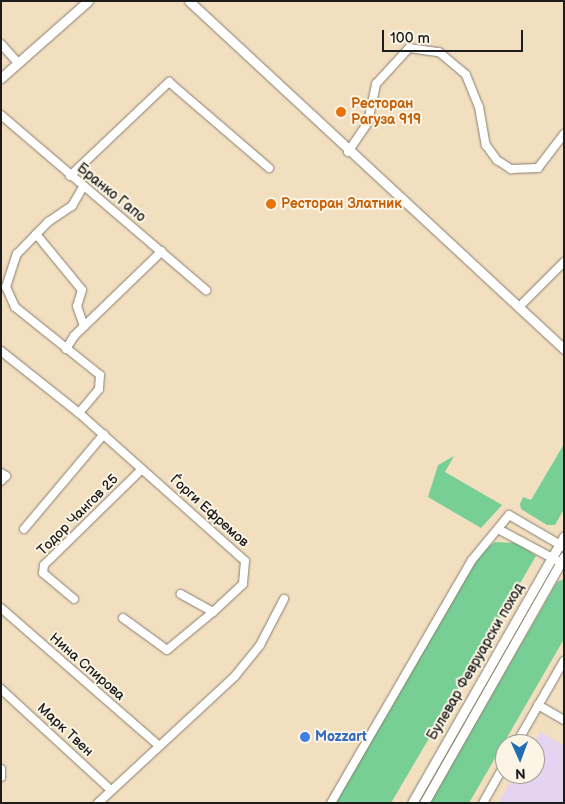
<!DOCTYPE html>
<html>
<head>
<meta charset="utf-8">
<style>
	body { margin:0 }
	#map { position:relative; width:565px; height:804px; overflow:hidden; background:#f2dfc0; font-family:"Balsamiq Sans",sans-serif }
	div>[style] { position:absolute }
	.built>* { inset:0; background:#e4d3f1 }
	.green>* { inset:0; background:#77cf95 }
	.roads { filter:drop-shadow(0 0 1px #877e6e) drop-shadow(0 0 1px #877e6e) }
	.minor>* { height:8px; margin:-4px; padding:0 4px; transform-origin:4px; border-radius:4px; background:#fff }
	.tertiary>* { height:9px; margin:-4.5px; padding:0 4.5px; transform-origin:4.5px; border-radius:4.5px; background:#fff }
	.dots>* { width:14px; height:14px; translate:-50% -50%; box-sizing:border-box; border:2px solid #fcf5e5; border-radius:50% }
	span { translate:-50% -50%; white-space:nowrap; text-align:center; line-height:1.15; -webkit-text-stroke:4px #fcf5e5; paint-order:stroke }
	.food-label { font-size:14px; color:#c56008; font-weight:700 }
	.left { translate:0 -50%; text-align:left }
	.street-label { font-size:14px; color:#1c1c1c }
	.shop-label { font-size:14px; color:#366cbe; font-weight:700 }
	.frame { position:absolute; inset:0; border:2px solid #1c1c1c; pointer-events:none }
	.north { position:absolute; left:495px; top:734px; width:50px; height:50px; box-sizing:border-box; background:#fcf5e5; border:1px solid #a29e95; border-radius:50%; rotate:178deg; font-size:14px; font-weight:700; line-height:20px; text-align:center; color:#1c1c1c }
	.north::after { content:''; display:block; margin:auto; width:18px; height:22px; background:#1f6fb2; clip-path:polygon(50% 0,100% 100%,50% 72%,0 100%) }
	.scale { position:absolute; left:382px; top:30px; width:141px; height:22px; box-sizing:border-box; border:2px solid #1c1c1c; border-top:0; padding-left:6px; font-size:15px; line-height:18px; white-space:nowrap; color:#1c1c1c; -webkit-text-stroke:4px #fcf5e5; paint-order:stroke }
</style>
</head>
<body>
<div id="map">
	<div class="built">
		<i style="clip-path:polygon(540px 732px,564px 745px,564px 803px,498px 803px,515px 774px,535px 774px,533px 744px)"></i>
	</div>
	<div class="green">
		<i style="clip-path:polygon(564px 444px,564px 509px,555px 525px,547px 525px,521px 509px,520px 504px,523px 497px,531px 500px)"></i>
		<i style="clip-path:polygon(454px 456px,445px 472px,502px 505px,481px 528px,428px 497px,438px 465px)"></i>
		<i style="clip-path:polygon(495px 542px,518px 543px,536px 556px,391px 803px,331px 803px,472px 560px)"></i>
		<i style="clip-path:polygon(564px 579px,564px 639px,469px 803px,430px 803px,557px 582px)"></i>
	</div>
	<div class="roads">
		<div class="minor">
			<i style="left:1px;top:44px;width:25px;rotate:48deg"></i>
			<i style="left:1px;top:115px;width:270px;rotate:40.5deg"></i>
			<i style="left:348px;top:152px;width:36px;rotate:-56deg"></i>
			<i style="left:368px;top:122px;width:39px;rotate:-78deg"></i>
			<i style="left:376px;top:84px;width:49px;rotate:-47.5deg"></i>
			<i style="left:409px;top:48px;width:30px;rotate:8deg"></i>
			<i style="left:439px;top:52px;width:35px;rotate:40deg"></i>
			<i style="left:466px;top:75px;width:35px;rotate:68deg"></i>
			<i style="left:479px;top:107px;width:39px;rotate:80deg"></i>
			<i style="left:486px;top:145px;width:19px;rotate:54deg"></i>
			<i style="left:497px;top:160px;width:17px;rotate:33deg"></i>
			<i style="left:511px;top:169px;width:27px;rotate:-2deg"></i>
			<i style="left:538px;top:168px;width:43px;rotate:-52.6deg"></i>
			<i style="left:70px;top:176px;width:137px;rotate:-43.5deg"></i>
			<i style="left:169px;top:82px;width:132px;rotate:40.7deg"></i>
			<i style="left:36px;top:234px;width:72px;rotate:50.6deg"></i>
			<i style="left:82px;top:290px;width:17px;rotate:107deg"></i>
			<i style="left:77px;top:306px;width:21px;rotate:71deg"></i>
			<i style="left:519px;top:307px;width:64px;rotate:-45deg"></i>
			<i style="left:66px;top:349px;width:15px;rotate:-58deg"></i>
			<i style="left:74px;top:336px;width:122px;rotate:-44deg"></i>
			<i style="left:1px;top:351px;width:100px;rotate:38.5deg"></i>
			<i style="left:79px;top:413px;width:222px;rotate:41.7deg"></i>
			<i style="left:245px;top:561px;width:23px;rotate:95deg"></i>
			<i style="left:243px;top:584px;width:41px;rotate:137deg"></i>
			<i style="left:213px;top:612px;width:37px;rotate:-151deg"></i>
			<i style="left:79px;top:413px;width:31px;rotate:-50deg"></i>
			<i style="left:99px;top:389px;width:14px;rotate:-86deg"></i>
			<i style="left:100px;top:375px;width:109px;rotate:-141.3deg"></i>
			<i style="left:15px;top:307px;width:22px;rotate:-114deg"></i>
			<i style="left:6px;top:287px;width:35px;rotate:-72deg"></i>
			<i style="left:17px;top:254px;width:45px;rotate:-45.9deg"></i>
			<i style="left:48px;top:222px;width:29px;rotate:-34deg"></i>
			<i style="left:72px;top:206px;width:22px;rotate:-60deg"></i>
			<i style="left:1px;top:473px;width:6px;rotate:31deg"></i>
			<i style="left:6px;top:476px;width:7px;rotate:135deg"></i>
			<i style="left:24px;top:529px;width:124px;rotate:-49.9deg"></i>
			<i style="left:500px;top:530px;width:64px;rotate:28.2deg"></i>
			<i style="left:74px;top:599px;width:40px;rotate:-140deg"></i>
			<i style="left:43px;top:573px;width:8px;rotate:-83deg"></i>
			<i style="left:44px;top:565px;width:137px;rotate:-44.4deg"></i>
			<i style="left:1px;top:608px;width:207px;rotate:41.1deg"></i>
			<i style="left:123px;top:618px;width:54px;rotate:36deg"></i>
			<i style="left:167px;top:650px;width:60px;rotate:-39.6deg"></i>
			<i style="left:1px;top:689px;width:149px;rotate:42.6deg"></i>
			<i style="left:538px;top:705px;width:30px;rotate:30deg"></i>
			<i style="left:516px;top:744px;width:96px;rotate:-60deg"></i>
			<i style="left:1px;top:769px;width:8px;rotate:90deg"></i>
			<i style="left:98px;top:803px;width:187px;rotate:-42.8deg"></i>
			<i style="left:235px;top:676px;width:40px;rotate:-51deg"></i>
			<i style="left:260px;top:645px;width:52px;rotate:-62.4deg"></i>
			<i style="left:331px;top:803px;width:281px;rotate:-59.9deg"></i>
			<i style="left:472px;top:560px;width:58px;rotate:-50.6deg"></i>
			<i style="left:509px;top:515px;width:64px;rotate:30.2deg"></i>
			<i style="left:483px;top:803px;width:45px;rotate:-60.6deg"></i>
		</div>
		<div class="tertiary">
			<i style="left:189px;top:1px;width:512px;rotate:42.86deg"></i>
			<i style="left:1px;top:78px;width:116px;rotate:-41.5deg"></i>
			<i style="left:412px;top:803px;width:307px;rotate:-60.3deg"></i>
			<i style="left:424px;top:803px;width:283px;rotate:-60.4deg"></i>
		</div>
	</div>
	<div class="dots">
		<i style="left:341px;top:112px;background:#e8710a"></i>
		<i style="left:271px;top:204px;background:#e8710a"></i>
		<i style="left:305px;top:737px;background:#3f7fe0"></i>
	</div>
	<div class="food-label">
		<span class="left" style="left:351px;top:112px">Ресторан<br>Рагуза 919</span>
		<span class="left" style="left:281px;top:204px">Ресторан Златник</span>
	</div>
	<div class="street-label">
		<span style="left:111px;top:193px;rotate:39deg">Бранко Гапо</span>
		<span style="left:209px;top:511px;rotate:42deg">Ѓорги Ефремов</span>
		<span style="left:78px;top:515px;rotate:-45deg">Тодор Чангов 25</span>
		<span style="left:476px;top:662px;rotate:-60deg">Булевар Февруарски поход</span>
		<span style="left:87px;top:667px;rotate:41deg">Нина Спирова</span>
		<span style="left:65px;top:730px;rotate:43deg">Марк Твен</span>
	</div>
	<div class="shop-label">
		<span class="left" style="left:315px;top:737px">Mozzart</span>
	</div>
	<div class="frame"></div>
	<div class="north">N</div>
	<div class="scale">100 m</div>
</div>
</body>
</html>
